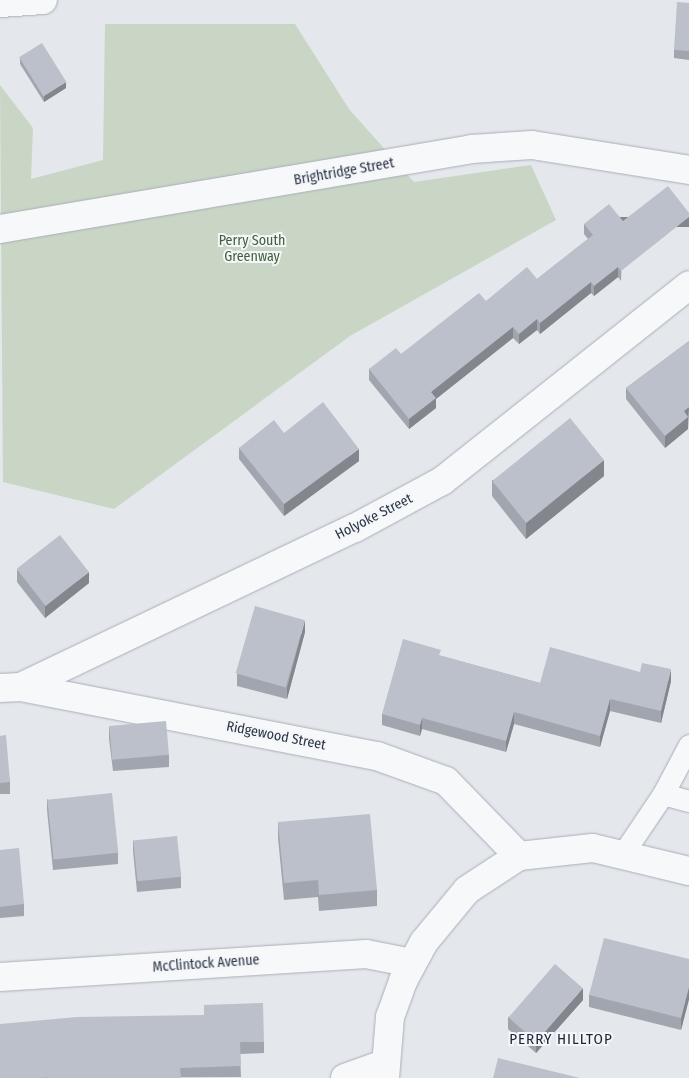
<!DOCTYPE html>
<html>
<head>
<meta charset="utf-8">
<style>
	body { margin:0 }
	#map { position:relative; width:689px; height:1078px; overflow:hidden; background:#e4e7ec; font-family:"Fira Sans Condensed",sans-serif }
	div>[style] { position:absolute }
	.green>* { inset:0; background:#c9d6c5 }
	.roads { filter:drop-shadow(0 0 1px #a9aeb7) drop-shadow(0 0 1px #a9aeb7) }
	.service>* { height:21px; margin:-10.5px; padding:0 10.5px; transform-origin:10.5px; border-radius:10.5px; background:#f7f8fa }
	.minor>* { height:28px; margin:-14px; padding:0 14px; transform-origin:14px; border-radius:14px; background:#f7f8fa }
	.tertiary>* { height:28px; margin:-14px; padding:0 14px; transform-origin:14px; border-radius:14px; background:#f7f8fa }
	.wall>* { inset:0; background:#a1a5ae }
	.shaded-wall>* { inset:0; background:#83868d; transform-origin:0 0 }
	.building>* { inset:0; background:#bbc0ca; transform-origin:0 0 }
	span { translate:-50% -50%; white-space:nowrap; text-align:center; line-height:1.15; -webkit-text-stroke:4px #f4f6f9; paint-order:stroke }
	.street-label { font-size:14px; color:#2b3445 }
	.park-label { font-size:14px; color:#3f6138 }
	.neighbourhood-label { font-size:15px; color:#1d2536; letter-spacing:1px }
</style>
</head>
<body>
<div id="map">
	<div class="green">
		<i style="clip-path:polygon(105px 24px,295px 24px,349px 109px,414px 182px,531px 165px,556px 220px,350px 336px,114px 509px,3px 482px,0 85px,33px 128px,31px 179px,103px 160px)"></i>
	</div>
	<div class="roads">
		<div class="service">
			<i style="left:689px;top:745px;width:55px;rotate:118deg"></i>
			<i style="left:663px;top:794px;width:27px;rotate:15deg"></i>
			<i style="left:622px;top:855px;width:73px;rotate:-56.1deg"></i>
		</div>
		<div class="minor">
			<i style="left:0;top:3px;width:43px;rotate:-4deg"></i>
			<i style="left:0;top:229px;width:478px;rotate:-9.6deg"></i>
			<i style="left:471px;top:149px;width:61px;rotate:-3.8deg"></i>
			<i style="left:532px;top:145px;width:159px;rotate:9deg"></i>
			<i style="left:21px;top:687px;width:370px;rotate:-25.5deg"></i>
			<i style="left:355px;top:528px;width:99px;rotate:-28.4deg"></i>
			<i style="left:442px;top:481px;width:315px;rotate:-38.4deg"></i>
			<i style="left:0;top:688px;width:21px;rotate:-3deg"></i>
			<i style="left:21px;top:687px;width:363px;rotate:11deg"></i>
			<i style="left:377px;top:756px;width:73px;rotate:19.9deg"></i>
			<i style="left:446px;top:781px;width:105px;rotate:45.8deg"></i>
			<i style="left:0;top:977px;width:367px;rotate:-3.6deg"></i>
			<i style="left:366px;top:954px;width:47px;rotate:11.1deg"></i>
			<i style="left:345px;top:1078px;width:41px;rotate:-19.7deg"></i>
		</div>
		<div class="tertiary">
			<i style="left:385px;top:1078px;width:61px;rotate:-85.3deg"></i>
			<i style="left:390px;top:1017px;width:38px;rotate:-70deg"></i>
			<i style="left:403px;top:981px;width:44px;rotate:-61.7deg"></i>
			<i style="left:424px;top:942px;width:67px;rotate:-50.4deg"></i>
			<i style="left:467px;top:890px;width:62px;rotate:-33.2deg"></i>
			<i style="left:519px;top:856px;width:74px;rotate:-6.2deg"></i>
			<i style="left:593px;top:848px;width:99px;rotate:13.5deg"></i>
		</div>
	</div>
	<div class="wall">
		<i style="clip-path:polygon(689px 3px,689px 60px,674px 58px,674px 50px)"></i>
		<i style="clip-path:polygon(20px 58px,66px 88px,44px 102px,20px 64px)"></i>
		<i style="clip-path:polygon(623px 221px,621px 281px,618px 277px,594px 296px,591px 293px,540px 334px,537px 330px,519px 344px,513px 338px,436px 399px,436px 408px,409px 429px,369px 380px,369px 369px,401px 354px,486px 301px,537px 279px,588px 239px,584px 234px,584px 224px)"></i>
		<i style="clip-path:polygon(689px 341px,688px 429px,665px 448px,626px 399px,626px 388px)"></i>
		<i style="clip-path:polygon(284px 433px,359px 461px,284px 516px,239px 459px,239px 448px)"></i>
		<i style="clip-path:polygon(604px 476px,526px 539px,492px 496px,492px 480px)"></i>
		<i style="clip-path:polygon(17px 570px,89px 583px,45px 618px,17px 582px)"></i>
		<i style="clip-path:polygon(305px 632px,287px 699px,237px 686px,237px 674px)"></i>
		<i style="clip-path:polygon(441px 656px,540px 683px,671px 681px,661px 723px,610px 711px,600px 747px,514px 724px,506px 752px,422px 729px,420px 736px,382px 725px,382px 714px)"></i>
		<i style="clip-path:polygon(109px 727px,169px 755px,169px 767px,113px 771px,109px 739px)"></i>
		<i style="clip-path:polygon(0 736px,10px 782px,10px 794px,0 794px)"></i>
		<i style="clip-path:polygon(47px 799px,118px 853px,118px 864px,53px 870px,47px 810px)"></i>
		<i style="clip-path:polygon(278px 822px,377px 890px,377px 906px,319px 911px,318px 897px,284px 900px,278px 838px)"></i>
		<i style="clip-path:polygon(133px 840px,181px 877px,181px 888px,137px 892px,133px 851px)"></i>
		<i style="clip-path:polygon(0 850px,24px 904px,24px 916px,0 918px)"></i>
		<i style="clip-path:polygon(689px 959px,689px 999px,681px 1030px,589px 1007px,589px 995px)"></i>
		<i style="clip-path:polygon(583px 1000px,536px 1053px,508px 1029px,508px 1017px)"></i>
		<i style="clip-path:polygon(0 1024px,264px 1042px,264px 1053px,240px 1054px,241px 1077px,0 1078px)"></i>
	</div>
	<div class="shaded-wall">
		<i style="clip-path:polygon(66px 82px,66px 88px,44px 102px,44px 96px)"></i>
		<i style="left:689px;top:217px;width:10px;height:87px;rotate:90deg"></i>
		<i style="clip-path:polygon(618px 267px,618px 277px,594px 296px,594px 286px)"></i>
		<i style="clip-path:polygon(591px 282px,591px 293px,540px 334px,540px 323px)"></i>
		<i style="clip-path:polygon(537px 319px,537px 330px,519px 344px,519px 334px)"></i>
		<i style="clip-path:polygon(513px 327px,513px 338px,436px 399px,436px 408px,409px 429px,409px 419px,431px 392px)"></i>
		<i style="clip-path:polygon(689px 407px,688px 429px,665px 448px,665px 436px,684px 411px)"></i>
		<i style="clip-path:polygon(359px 449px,359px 461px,284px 516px,284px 504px)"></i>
		<i style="clip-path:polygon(604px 460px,604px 476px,526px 539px,526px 522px)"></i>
		<i style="clip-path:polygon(89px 572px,89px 583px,45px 618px,45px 606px)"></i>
		<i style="clip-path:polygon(305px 620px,305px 632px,287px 699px,287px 688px)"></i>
		<i style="clip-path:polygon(671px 669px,671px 681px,661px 723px,661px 711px)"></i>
		<i style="clip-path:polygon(610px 699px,610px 711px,600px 747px,600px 736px)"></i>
		<i style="clip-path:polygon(514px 712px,514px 724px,506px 752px,506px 741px)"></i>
		<i style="clip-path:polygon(422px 718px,422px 729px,420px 736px,420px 725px)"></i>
		<i style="clip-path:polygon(689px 987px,689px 999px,681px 1030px,681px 1018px)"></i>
		<i style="clip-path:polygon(583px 988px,583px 1000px,536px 1053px,536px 1042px)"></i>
	</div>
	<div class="building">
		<i style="clip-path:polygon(677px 2px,689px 3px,689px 51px,674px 50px)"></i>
		<i style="left:42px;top:43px;width:46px;height:27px;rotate:58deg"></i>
		<i style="clip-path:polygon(668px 186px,689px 213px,689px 217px,621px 271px,618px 267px,594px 286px,591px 282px,540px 323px,537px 319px,519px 334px,513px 327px,431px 392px,436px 398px,409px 419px,369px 369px,396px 348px,401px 354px,479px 293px,486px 301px,527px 267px,537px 279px,593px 235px,584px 224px,609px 204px,623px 221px)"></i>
		<i style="clip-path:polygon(689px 341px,689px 407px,684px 411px,688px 417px,665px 436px,626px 388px)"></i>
		<i style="clip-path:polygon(323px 402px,359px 449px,284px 504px,239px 448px,274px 420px,284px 433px)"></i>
		<i style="left:570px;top:418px;width:54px;height:100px;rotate:51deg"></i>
		<i style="left:60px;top:535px;width:47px;height:55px;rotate:52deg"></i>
		<i style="left:255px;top:606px;width:52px;height:70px;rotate:16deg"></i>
		<i style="clip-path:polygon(403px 639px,441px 650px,439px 655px,540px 683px,550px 647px,640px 672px,642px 663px,671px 669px,661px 711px,610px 699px,600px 736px,514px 712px,506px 741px,422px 718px,420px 725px,382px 714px)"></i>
		<i style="left:166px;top:721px;width:34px;height:57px;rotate:85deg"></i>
		<i style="clip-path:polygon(6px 735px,10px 782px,0 783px,0 736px)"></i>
		<i style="left:112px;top:793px;width:60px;height:65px;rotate:84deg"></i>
		<i style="clip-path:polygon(370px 814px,377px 890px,319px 895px,318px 880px,284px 883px,278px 822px)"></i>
		<i style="left:177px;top:836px;width:41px;height:44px;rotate:84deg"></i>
		<i style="clip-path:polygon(19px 848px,24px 904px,0 907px,0 850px)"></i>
		<i style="clip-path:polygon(604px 938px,689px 959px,689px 987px,681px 1018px,589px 995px)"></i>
		<i style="left:555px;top:964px;width:37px;height:71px;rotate:41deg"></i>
		<i style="clip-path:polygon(263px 1003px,264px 1042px,240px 1042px,241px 1066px,180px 1068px,181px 1078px,49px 1078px,49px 1077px,39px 1078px,0 1078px,0 1024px,77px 1017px,204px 1015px,204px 1005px)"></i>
		<i style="clip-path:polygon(498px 1058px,580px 1078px,493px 1078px)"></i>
	</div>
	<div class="street-label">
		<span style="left:344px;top:172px;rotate:-10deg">Brightridge Street</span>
		<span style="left:374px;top:517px;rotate:-27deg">Holyoke Street</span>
		<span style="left:276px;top:736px;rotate:11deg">Ridgewood Street</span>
		<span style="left:206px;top:964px;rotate:-4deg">McClintock Avenue</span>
	</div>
	<div class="park-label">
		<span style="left:252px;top:249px">Perry South<br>Greenway</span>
	</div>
	<div class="neighbourhood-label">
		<span style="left:561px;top:1040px">PERRY HILLTOP</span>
	</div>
</div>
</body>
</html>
